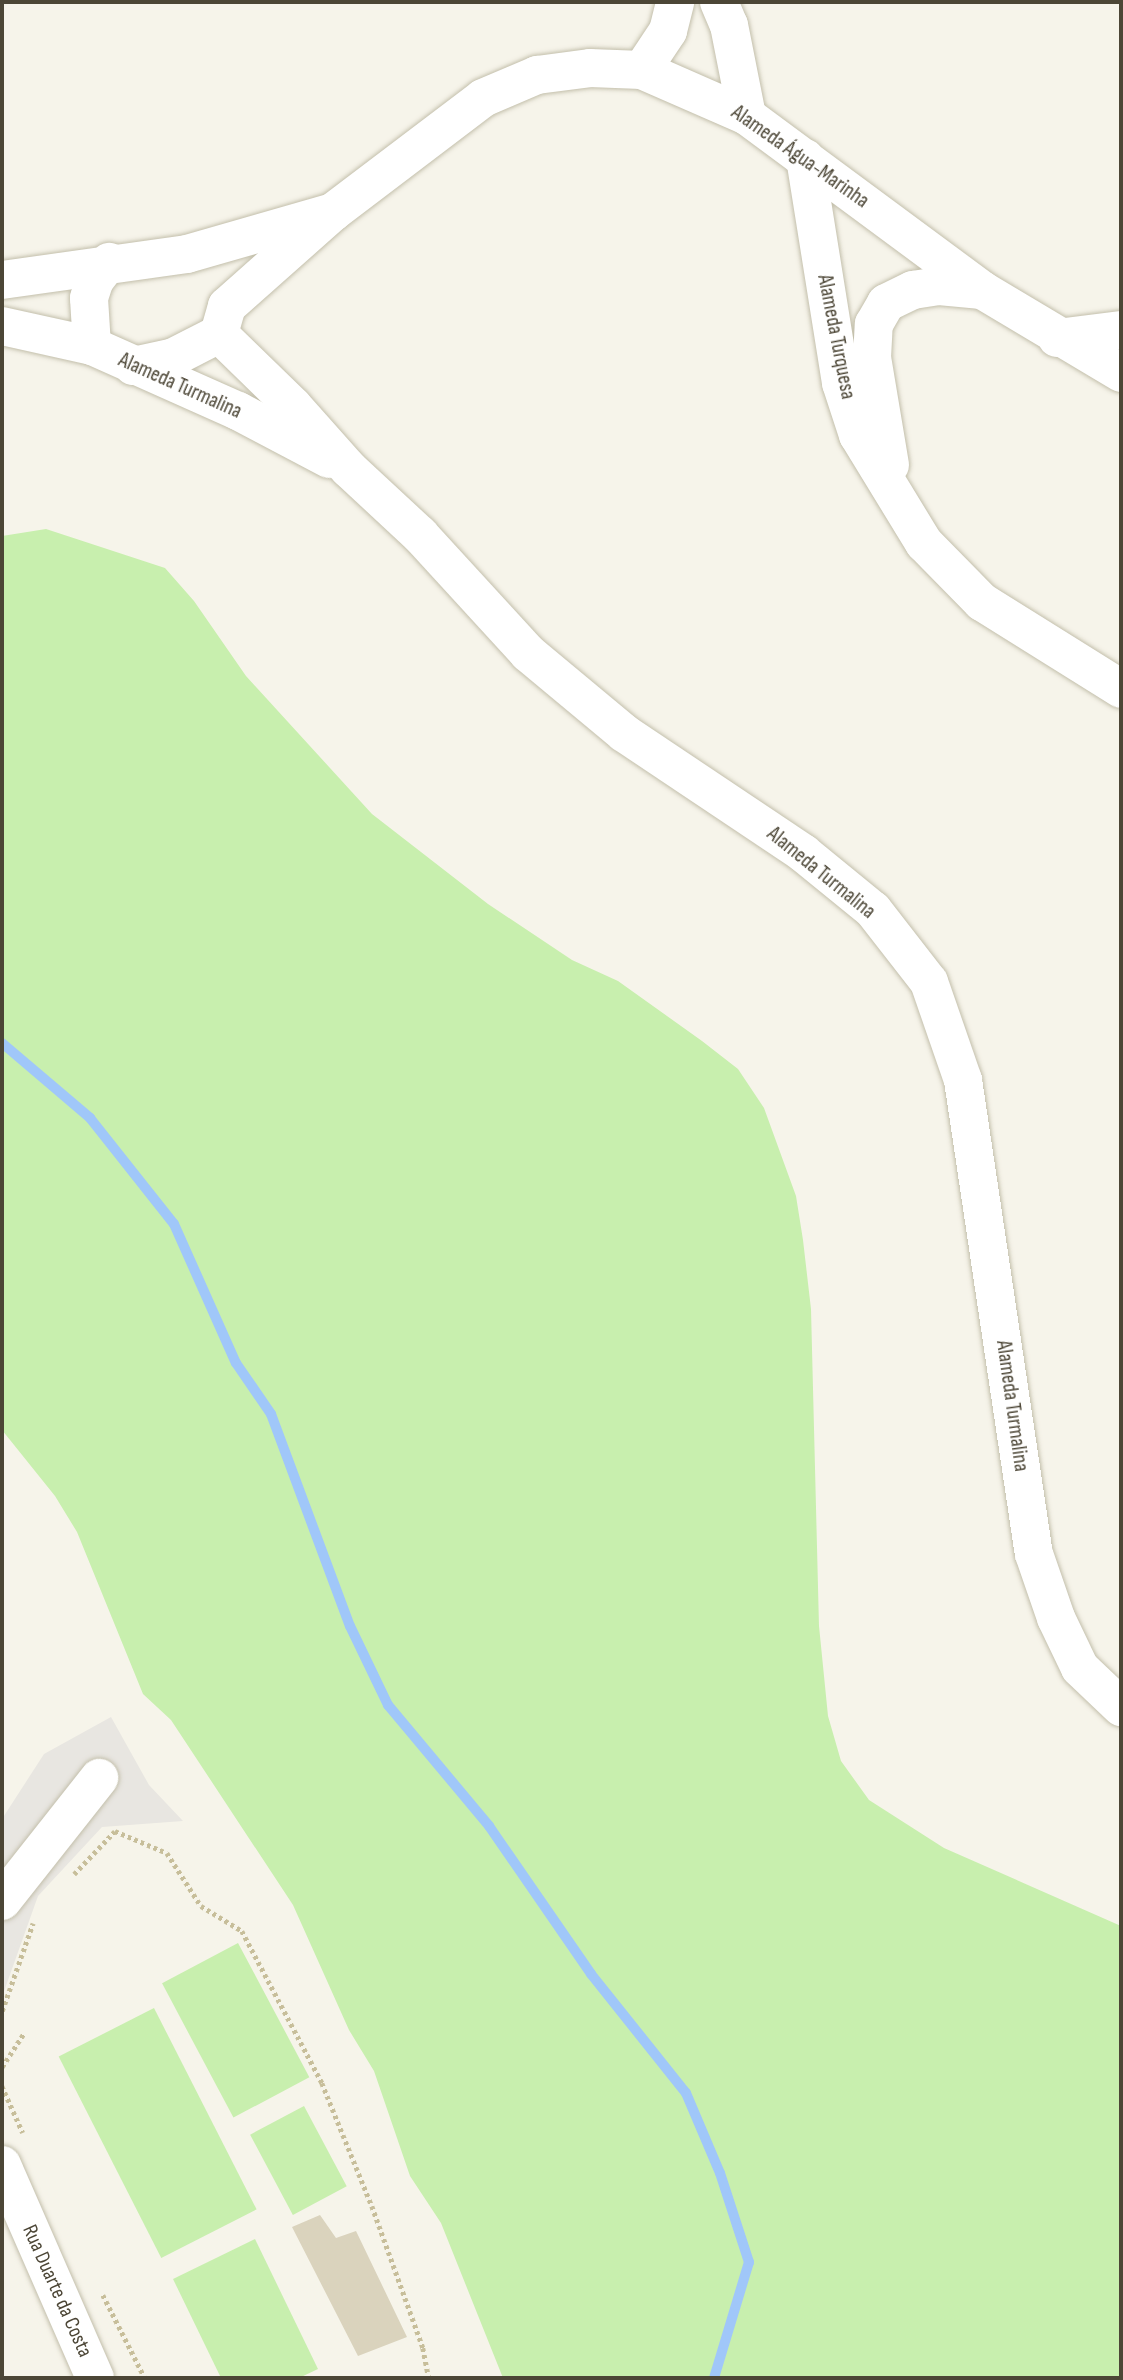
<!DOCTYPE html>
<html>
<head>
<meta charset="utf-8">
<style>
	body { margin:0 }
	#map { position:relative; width:1123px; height:2380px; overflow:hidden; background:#f6f4ea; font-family:"Sofia Sans Condensed",sans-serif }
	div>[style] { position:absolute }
	.green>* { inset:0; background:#c8efae; transform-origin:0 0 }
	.parking>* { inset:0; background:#e8e6e1 }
	.stream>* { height:10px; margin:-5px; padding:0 5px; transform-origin:5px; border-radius:5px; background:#a0c7f9 }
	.building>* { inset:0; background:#dad3bd }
	.path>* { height:4.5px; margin-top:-2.25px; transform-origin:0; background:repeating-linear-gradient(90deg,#c7be9a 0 3.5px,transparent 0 7px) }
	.roads { filter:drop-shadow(0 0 2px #c3bfab) drop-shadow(0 0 2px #c3bfab) }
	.minor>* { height:38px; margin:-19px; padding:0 19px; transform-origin:19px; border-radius:19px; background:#fff }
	span { translate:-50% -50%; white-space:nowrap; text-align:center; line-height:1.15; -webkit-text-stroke:5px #fff; paint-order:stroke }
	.street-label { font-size:21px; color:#4c4636 }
	.frame { position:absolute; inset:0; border:4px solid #4c4636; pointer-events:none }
</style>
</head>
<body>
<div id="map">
	<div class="green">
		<i style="clip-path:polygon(46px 529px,165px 568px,194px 601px,246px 676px,372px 814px,488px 904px,572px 960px,618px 981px,702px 1041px,738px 1069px,764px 1108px,796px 1196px,803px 1240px,811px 1309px,819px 1626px,828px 1716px,841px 1761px,869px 1800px,944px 1848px,1121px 1926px,1121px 2378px,503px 2378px,441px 2223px,410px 2176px,374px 2071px,349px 2030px,293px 1905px,171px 1720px,143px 1694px,77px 1532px,55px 1496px,2px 1430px,2px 536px)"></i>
		<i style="left:238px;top:1943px;width:152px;height:86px;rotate:62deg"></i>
		<i style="left:154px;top:2008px;width:226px;height:107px;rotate:63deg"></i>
		<i style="left:304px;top:2106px;width:91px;height:61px;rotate:62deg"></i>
		<i style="clip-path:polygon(255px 2239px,318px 2369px,299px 2378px,221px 2378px,173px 2279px)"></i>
	</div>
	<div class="parking">
		<i style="clip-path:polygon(111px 1717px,149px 1785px,183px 1821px,102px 1827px,38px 1896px,2px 1997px,2px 1819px,44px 1754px)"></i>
	</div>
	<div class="stream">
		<i style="left:2px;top:1043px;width:116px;rotate:40.4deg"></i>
		<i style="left:90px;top:1118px;width:135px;rotate:51.6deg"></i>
		<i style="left:174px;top:1224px;width:152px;rotate:66deg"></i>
		<i style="left:236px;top:1363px;width:62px;rotate:55.5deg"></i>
		<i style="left:271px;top:1414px;width:226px;rotate:69.6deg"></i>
		<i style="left:350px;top:1626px;width:88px;rotate:64.3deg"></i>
		<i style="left:388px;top:1705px;width:158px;rotate:50.1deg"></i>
		<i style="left:489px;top:1826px;width:180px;rotate:55.4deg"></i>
		<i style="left:591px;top:1974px;width:152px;rotate:51.4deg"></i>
		<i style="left:686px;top:2093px;width:87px;rotate:67deg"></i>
		<i style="left:720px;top:2173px;width:94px;rotate:72deg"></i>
		<i style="left:749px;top:2262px;width:121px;rotate:106.8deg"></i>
	</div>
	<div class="building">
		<i style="clip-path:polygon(320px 2215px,336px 2238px,356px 2231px,407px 2337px,358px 2356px,292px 2227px)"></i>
	</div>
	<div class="path">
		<i style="left:74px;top:1874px;width:59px;rotate:-46.4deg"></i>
		<i style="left:115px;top:1831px;width:56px;rotate:22.9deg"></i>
		<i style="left:167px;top:1853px;width:63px;rotate:57.3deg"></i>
		<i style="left:201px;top:1906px;width:48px;rotate:31.4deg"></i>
		<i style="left:242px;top:1931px;width:172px;rotate:62.2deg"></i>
		<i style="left:322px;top:2083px;width:133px;rotate:67.9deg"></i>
		<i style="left:372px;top:2206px;width:151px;rotate:70.2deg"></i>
		<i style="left:423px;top:2348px;width:31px;rotate:79deg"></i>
		<i style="left:2px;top:2011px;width:93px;rotate:-70.6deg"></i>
		<i style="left:2px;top:2067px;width:40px;rotate:-57.1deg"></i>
		<i style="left:2px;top:2086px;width:51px;rotate:65.9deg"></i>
		<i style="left:103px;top:2295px;width:93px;rotate:63.2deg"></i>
	</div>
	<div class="roads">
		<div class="minor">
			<i style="left:719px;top:2px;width:25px;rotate:67deg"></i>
			<i style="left:729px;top:25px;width:93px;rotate:78.8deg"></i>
			<i style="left:642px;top:70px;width:47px;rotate:-56.3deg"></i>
			<i style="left:668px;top:31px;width:30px;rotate:-76deg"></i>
			<i style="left:805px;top:158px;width:228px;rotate:80.9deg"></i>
			<i style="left:841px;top:383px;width:55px;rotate:71.9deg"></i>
			<i style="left:858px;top:435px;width:127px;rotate:58.6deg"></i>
			<i style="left:924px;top:543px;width:83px;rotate:45.5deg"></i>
			<i style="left:982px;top:602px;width:164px;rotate:32deg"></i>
			<i style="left:333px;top:212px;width:142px;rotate:138.4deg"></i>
			<i style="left:227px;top:306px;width:29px;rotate:106deg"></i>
			<i style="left:219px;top:334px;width:103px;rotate:44.2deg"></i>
			<i style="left:293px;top:406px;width:84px;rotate:48.4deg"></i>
			<i style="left:349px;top:469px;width:97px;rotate:42.9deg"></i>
			<i style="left:420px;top:535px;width:160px;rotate:47.5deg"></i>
			<i style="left:528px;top:653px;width:125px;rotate:39.8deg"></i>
			<i style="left:624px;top:733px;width:216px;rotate:33.8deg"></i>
			<i style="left:803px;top:853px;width:90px;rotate:39.2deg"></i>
			<i style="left:873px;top:910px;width:91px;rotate:52.1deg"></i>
			<i style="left:929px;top:982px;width:104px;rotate:70.9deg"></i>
			<i style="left:963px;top:1080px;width:479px;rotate:81.5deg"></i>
			<i style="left:1034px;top:1554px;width:68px;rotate:71deg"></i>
			<i style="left:1056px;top:1618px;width:55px;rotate:64.4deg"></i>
			<i style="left:1080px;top:1668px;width:57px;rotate:43.6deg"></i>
			<i style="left:2px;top:280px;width:187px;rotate:-8deg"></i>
			<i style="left:187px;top:254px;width:152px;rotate:-16deg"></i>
			<i style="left:333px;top:212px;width:188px;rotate:-37.2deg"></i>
			<i style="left:483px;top:98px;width:59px;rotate:-23.1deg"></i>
			<i style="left:537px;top:75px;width:53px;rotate:-7.5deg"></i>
			<i style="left:590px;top:68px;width:52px;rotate:2.2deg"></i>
			<i style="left:642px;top:70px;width:115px;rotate:23.7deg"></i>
			<i style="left:747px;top:116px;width:292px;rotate:36.5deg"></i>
			<i style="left:982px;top:290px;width:162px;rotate:30.8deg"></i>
			<i style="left:2px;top:326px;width:92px;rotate:12.5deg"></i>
			<i style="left:92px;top:346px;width:160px;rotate:24deg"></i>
			<i style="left:238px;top:411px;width:103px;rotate:27.8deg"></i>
			<i style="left:1057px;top:338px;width:64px;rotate:-7.1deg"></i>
			<i style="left:92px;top:346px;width:48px;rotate:-93.6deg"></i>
			<i style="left:89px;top:298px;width:19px;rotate:-72deg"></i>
			<i style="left:95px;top:280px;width:23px;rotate:-52deg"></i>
			<i style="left:133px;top:366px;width:40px;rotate:-12deg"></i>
			<i style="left:172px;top:358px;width:53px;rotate:-27.1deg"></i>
			<i style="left:890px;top:465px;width:109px;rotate:-99.5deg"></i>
			<i style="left:872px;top:358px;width:34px;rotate:-87deg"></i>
			<i style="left:874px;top:324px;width:24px;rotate:-60deg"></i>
			<i style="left:886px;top:303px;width:30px;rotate:-26deg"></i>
			<i style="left:913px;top:290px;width:26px;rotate:-9deg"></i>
			<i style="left:939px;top:286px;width:43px;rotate:5.3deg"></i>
			<i style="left:2px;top:1901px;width:157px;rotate:-51.7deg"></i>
			<i style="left:2px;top:2165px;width:232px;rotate:66.4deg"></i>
		</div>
	</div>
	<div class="street-label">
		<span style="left:800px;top:157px;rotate:35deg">Alameda Água-Marinha</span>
		<span style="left:836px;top:337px;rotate:79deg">Alameda Turquesa</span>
		<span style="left:180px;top:386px;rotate:24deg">Alameda Turmalina</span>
		<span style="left:821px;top:873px;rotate:39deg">Alameda Turmalina</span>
		<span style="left:1012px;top:1406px;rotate:82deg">Alameda Turmalina</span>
		<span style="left:57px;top:2291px;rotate:66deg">Rua Duarte da Costa</span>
	</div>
	<div class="frame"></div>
</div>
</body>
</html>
